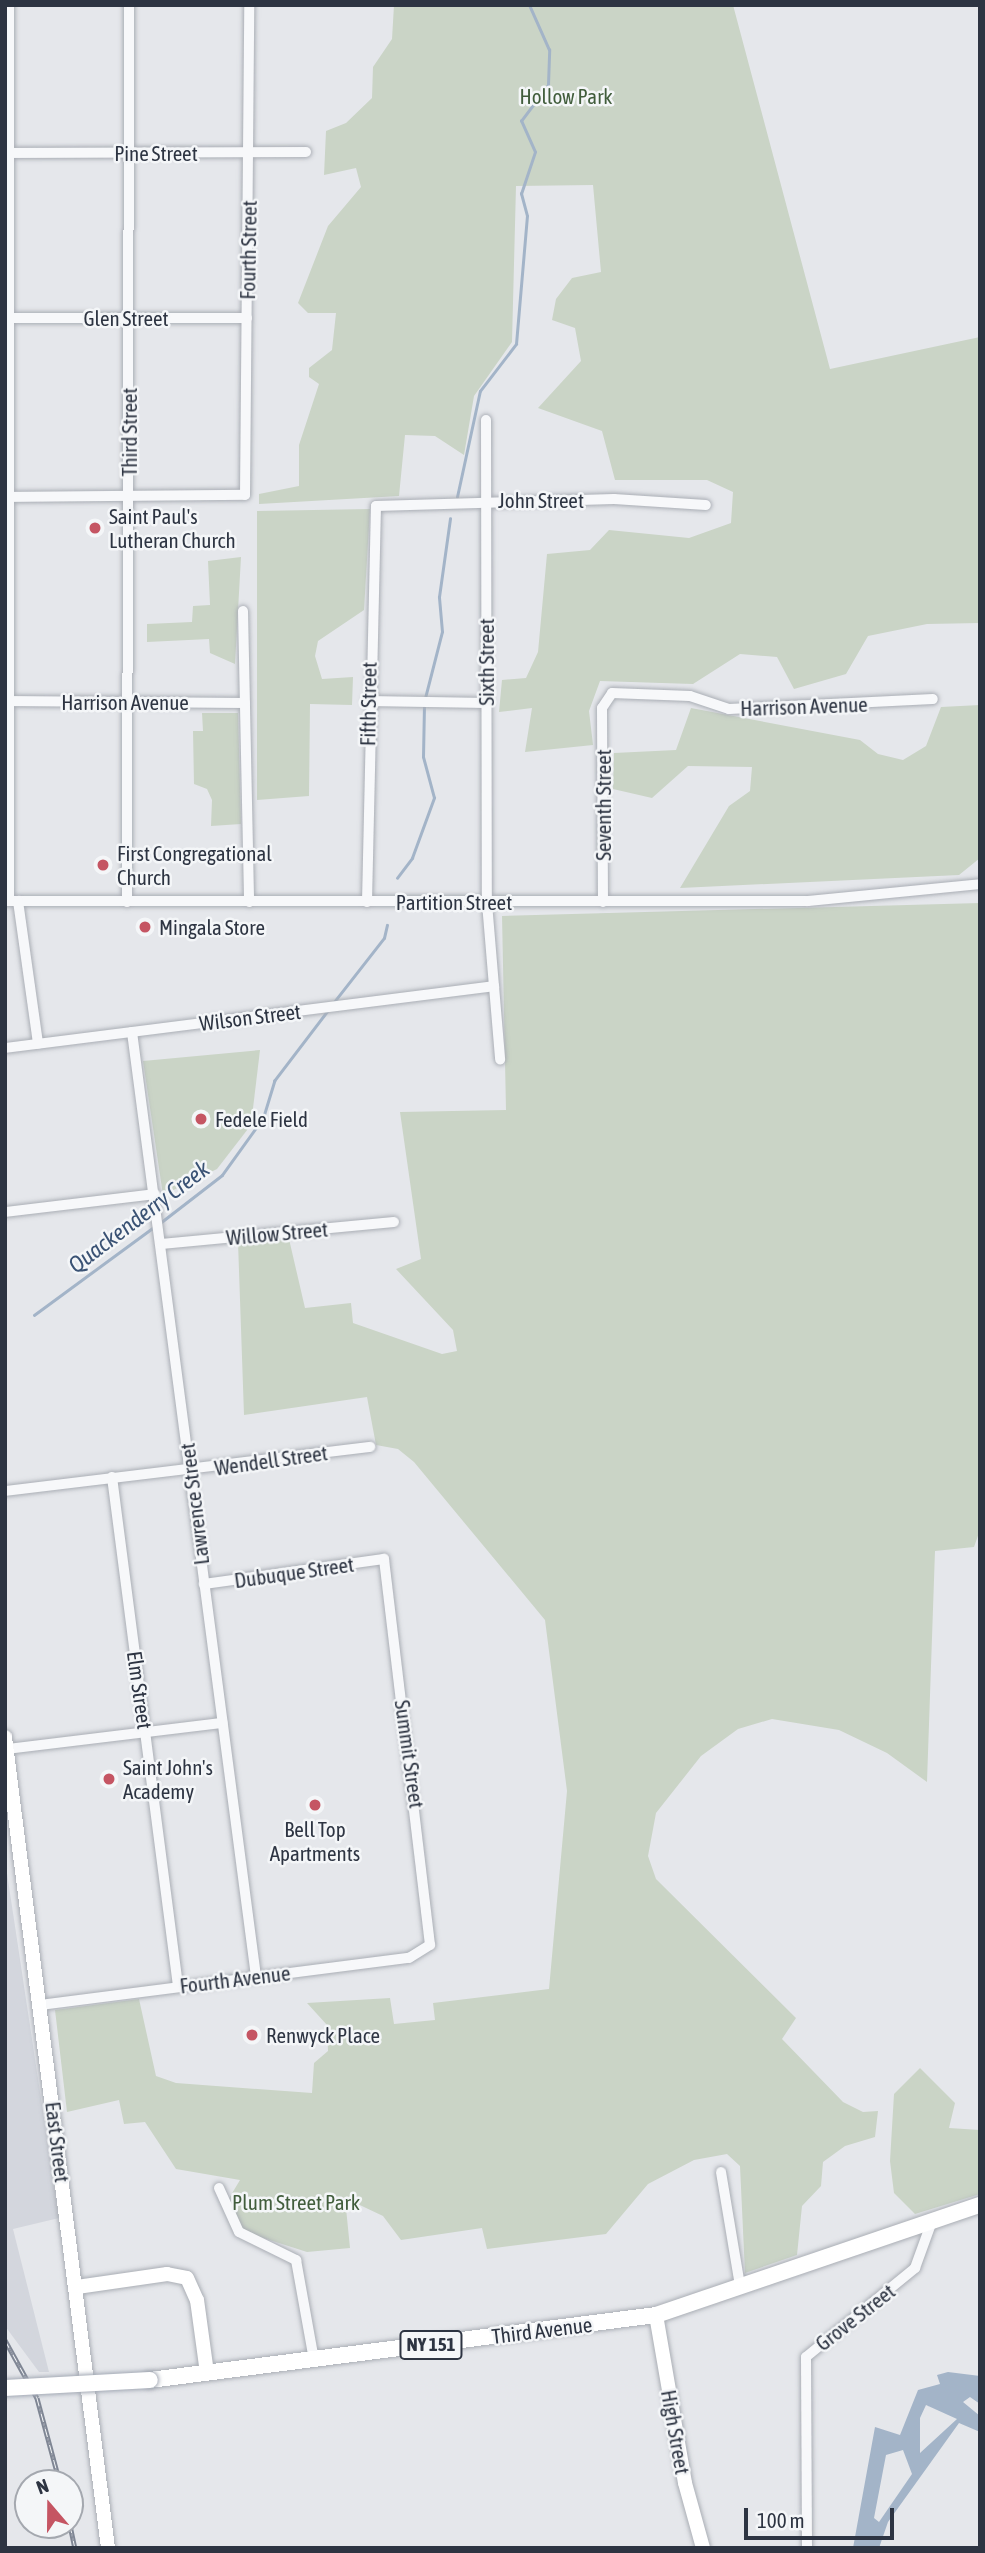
<!DOCTYPE html>
<html>
<head>
<meta charset="utf-8">
<style>
	body { margin:0 }
	#map { position:relative; width:985px; height:2553px; overflow:hidden; background:#e5e7eb; font-family:"Asap Condensed",sans-serif }
	div>[style] { position:absolute }
	.built>* { inset:0; background:#d3d6dd }
	.green>* { inset:0; background:#cad4c6 }
	.water>* { inset:0; background:#a3b4c8 }
	.stream>* { height:2.5px; margin:-1.25px; padding:0 1.25px; transform-origin:1.25px; border-radius:1.25px; background:#a3b4c8 }
	.roads { filter:drop-shadow(0 0 2px #aaaeb5) drop-shadow(0 0 2px #aaaeb5) }
	.street>* { height:10px; margin:-5px; padding:0 5px; transform-origin:5px; border-radius:5px; background:#f7f8fa }
	.secondary>* { height:14px; margin:-7px; padding:0 7px; transform-origin:7px; border-radius:7px; background:#fff }
	.primary>* { height:16px; margin:-8px; padding:0 8px; transform-origin:8px; border-radius:8px; background:#fff }
	.rail>* { height:5px; margin-top:-2.5px; transform-origin:0; background:repeating-linear-gradient(90deg,#f4f6f8 0 8px,#7f8694 0 16px); box-sizing:border-box; border-block:2px solid #7f8694 }
	.bridges { filter:drop-shadow(0 0 2px #a5abb6) drop-shadow(0 0 2px #a5abb6) }
	.primary-bridge>* { height:16px; margin:-8px; padding:0 8px; transform-origin:8px; border-radius:8px; background:#fff }
	.dots>* { width:19px; height:19px; translate:-50% -50%; box-sizing:border-box; border:4px solid #f4f6f8; border-radius:50% }
	span { translate:-50% -50%; white-space:nowrap; text-align:center; line-height:1.15; -webkit-text-stroke:5px #f4f6f8; paint-order:stroke }
	.shield-label span { padding:2px 5px; background:#f4f6f8; border:2px solid; border-radius:5px; -webkit-text-stroke-width:0 }
	.shield-label { font-size:19px; color:#2d3442; font-weight:700 }
	.park-label { font-size:21px; color:#415d3c }
	.street-label { font-size:21px; color:#2d3442 }
	.poi-label { font-size:21px; color:#2d3442 }
	.left { translate:0 -50%; text-align:left }
	.water-label { font-size:23px; color:#3a5274; font-style:italic }
	.frame { position:absolute; inset:0; border:7px solid #2d3442; pointer-events:none }
	.north { position:absolute; left:14px; top:2469px; width:70px; height:70px; box-sizing:border-box; background:#f4f6f8; border:2px solid #a4a8af; border-radius:50%; rotate:340deg; font-size:19px; font-weight:700; line-height:28px; text-align:center; color:#2d3442 }
	.north::after { content:''; display:block; margin:auto; width:24px; height:32px; background:#c55563; clip-path:polygon(50% 0,100% 100%,50% 72%,0 100%) }
	.scale { position:absolute; left:744px; top:2508px; width:150px; height:32px; box-sizing:border-box; border:4px solid #2d3442; border-top:0; padding-left:9px; font-size:21px; line-height:24px; white-space:nowrap; color:#2d3442; -webkit-text-stroke:5px #f4f6f8; paint-order:stroke }
</style>
</head>
<body>
<div id="map">
	<div class="built">
		<i style="clip-path:polygon(5px 1860px,59px 2218px,13px 2229px,49px 2372px,39px 2372px,5px 2326px)"></i>
	</div>
	<div class="green">
		<i style="clip-path:polygon(394px 5px,733px 5px,830px 369px,980px 337px,980px 623px,927px 624px,868px 636px,846px 674px,794px 689px,777px 657px,740px 654px,693px 684px,600px 681px,589px 711px,593px 745px,525px 752px,532px 708px,499px 712px,502px 680px,526px 678px,538px 652px,547px 554px,590px 550px,609px 530px,689px 538px,731px 523px,733px 492px,707px 480px,615px 480px,602px 431px,538px 408px,581px 361px,575px 328px,552px 320px,556px 299px,572px 278px,601px 272px,593px 185px,516px 186px,512px 342px,474px 396px,464px 455px,435px 436px,405px 435px,399px 496px,259px 504px,259px 494px,299px 486px,299px 445px,319px 384px,309px 377px,309px 368px,332px 350px,336px 313px,308px 313px,298px 303px,328px 226px,361px 187px,356px 168px,324px 175px,326px 131px,346px 123px,372px 98px,373px 67px,392px 39px)"></i>
		<i style="clip-path:polygon(370px 509px,364px 610px,318px 641px,315px 656px,322px 679px,353px 677px,352px 705px,310px 704px,309px 796px,257px 800px,257px 511px)"></i>
		<i style="clip-path:polygon(241px 557px,235px 664px,210px 653px,209px 639px,147px 642px,147px 624px,192px 622px,193px 606px,210px 605px,208px 561px)"></i>
		<i style="clip-path:polygon(980px 705px,980px 858px,959px 875px,680px 888px,729px 806px,750px 791px,752px 767px,688px 766px,652px 798px,613px 789px,614px 753px,676px 750px,691px 708px,860px 740px,878px 754px,903px 760px,926px 746px,941px 707px)"></i>
		<i style="clip-path:polygon(202px 713px,238px 713px,241px 824px,211px 826px,212px 800px,207px 789px,194px 784px,193px 731px,203px 731px)"></i>
		<i style="clip-path:polygon(980px 903px,980px 1530px,974px 1547px,935px 1551px,927px 1782px,887px 1753px,839px 1730px,772px 1719px,738px 1729px,701px 1756px,656px 1813px,648px 1856px,656px 1879px,796px 2018px,782px 2039px,843px 2102px,863px 2112px,878px 2111px,875px 2137px,845px 2146px,823px 2162px,821px 2186px,802px 2206px,797px 2255px,745px 2273px,740px 2166px,727px 2154px,694px 2160px,648px 2184px,606px 2234px,487px 2249px,482px 2228px,401px 2240px,383px 2216px,345px 2198px,350px 2248px,307px 2252px,245px 2232px,233px 2220px,228px 2200px,240px 2180px,176px 2169px,145px 2122px,124px 2124px,119px 2100px,67px 2112px,55px 2010px,139px 1999px,156px 2076px,176px 2083px,312px 2093px,314px 2063px,328px 2051px,327px 2025px,307px 2003px,390px 1998px,394px 2024px,435px 2020px,433px 2003px,549px 1989px,567px 1791px,545px 1620px,414px 1462px,398px 1449px,376px 1445px,367px 1397px,244px 1415px,238px 1242px,289px 1239px,305px 1308px,351px 1303px,353px 1323px,442px 1354px,457px 1351px,453px 1330px,396px 1269px,421px 1259px,400px 1112px,506px 1110px,502px 916px)"></i>
		<i style="clip-path:polygon(260px 1050px,251px 1125px,217px 1169px,163px 1195px,143px 1061px)"></i>
		<i style="clip-path:polygon(920px 2068px,955px 2103px,949px 2128px,980px 2130px,980px 2194px,915px 2214px,894px 2193px,890px 2161px,894px 2094px)"></i>
	</div>
	<div class="water">
		<i style="clip-path:polygon(evenodd,948px 2372px,980px 2376px,980px 2404px,970px 2397px,963px 2402px,980px 2416px,980px 2432px,959px 2423px,888px 2522px,879px 2548px,853px 2548px,875px 2427px,900px 2435px,918px 2390px,940px 2384px,937px 2375px,948px 2372px,926px 2405px,957px 2419px,920px 2453px,920px 2418px,926px 2405px,948px 2372px,903px 2450px,912px 2474px,879px 2522px,874px 2518px,886px 2455px,903px 2450px)"></i>
	</div>
	<div class="stream">
		<i style="left:457px;top:497px;width:108px;rotate:-77.8deg"></i>
		<i style="left:480px;top:391px;width:59px;rotate:-52.5deg"></i>
		<i style="left:516px;top:344px;width:128px;rotate:-85.1deg"></i>
		<i style="left:527px;top:216px;width:23px;rotate:-105deg"></i>
		<i style="left:521px;top:194px;width:44px;rotate:-71.6deg"></i>
		<i style="left:535px;top:152px;width:34px;rotate:-114deg"></i>
		<i style="left:521px;top:121px;width:45px;rotate:-53.1deg"></i>
		<i style="left:548px;top:85px;width:35px;rotate:-88deg"></i>
		<i style="left:549px;top:50px;width:49px;rotate:-114deg"></i>
		<i style="left:425px;top:698px;width:68px;rotate:-75.6deg"></i>
		<i style="left:442px;top:632px;width:35px;rotate:-95deg"></i>
		<i style="left:439px;top:597px;width:79px;rotate:-82deg"></i>
		<i style="left:397px;top:878px;width:25px;rotate:-53deg"></i>
		<i style="left:412px;top:858px;width:64px;rotate:-69.9deg"></i>
		<i style="left:434px;top:798px;width:42px;rotate:-105deg"></i>
		<i style="left:423px;top:757px;width:53px;rotate:-88.9deg"></i>
		<i style="left:334px;top:1002px;width:81px;rotate:-52deg"></i>
		<i style="left:384px;top:938px;width:13px;rotate:-77deg"></i>
		<i style="left:160px;top:1223px;width:78px;rotate:-37.7deg"></i>
		<i style="left:222px;top:1175px;width:70px;rotate:-54.3deg"></i>
		<i style="left:263px;top:1118px;width:39px;rotate:-73deg"></i>
		<i style="left:274px;top:1081px;width:89px;rotate:-52.7deg"></i>
		<i style="left:34px;top:1315px;width:149px;rotate:-36.3deg"></i>
	</div>
	<div class="roads">
		<div class="street">
			<i style="left:6px;top:153px;width:300px;rotate:-0.2deg"></i>
			<i style="left:5px;top:318px;width:242px"></i>
			<i style="left:486px;top:420px;width:483px;rotate:89.9deg"></i>
			<i style="left:487px;top:903px;width:157px;rotate:85.2deg"></i>
			<i style="left:5px;top:497px;width:240px;rotate:-0.5deg"></i>
			<i style="left:245px;top:495px;width:490px;rotate:-89.5deg"></i>
			<i style="left:243px;top:611px;width:291px;rotate:88.8deg"></i>
			<i style="left:5px;top:701px;width:240px;rotate:0.5deg"></i>
			<i style="left:368px;top:701px;width:119px;rotate:1deg"></i>
			<i style="left:5px;top:901px;width:803px"></i>
			<i style="left:808px;top:901px;width:173px;rotate:-5.6deg"></i>
			<i style="left:9px;top:901px;width:896px;rotate:-90deg"></i>
			<i style="left:18px;top:901px;width:144px;rotate:82deg"></i>
			<i style="left:127px;top:902px;width:897px;rotate:-89.87deg"></i>
			<i style="left:367px;top:902px;width:396px;rotate:-88.7deg"></i>
			<i style="left:376px;top:506px;width:238px;rotate:-1.7deg"></i>
			<i style="left:614px;top:499px;width:92px;rotate:3.7deg"></i>
			<i style="left:603px;top:902px;width:194px;rotate:-90.3deg"></i>
			<i style="left:602px;top:708px;width:18px;rotate:-56deg"></i>
			<i style="left:612px;top:693px;width:78px;rotate:2.2deg"></i>
			<i style="left:690px;top:696px;width:41px;rotate:18.4deg"></i>
			<i style="left:729px;top:709px;width:204px;rotate:-2.8deg"></i>
			<i style="left:132px;top:1032px;width:952px;rotate:82.52deg"></i>
			<i style="left:5px;top:1048px;width:493px;rotate:-7.2deg"></i>
			<i style="left:5px;top:1212px;width:151px;rotate:-6.8deg"></i>
			<i style="left:161px;top:1244px;width:234px;rotate:-5.4deg"></i>
			<i style="left:112px;top:1477px;width:513px;rotate:82.61deg"></i>
			<i style="left:5px;top:1491px;width:368px;rotate:-6.9deg"></i>
			<i style="left:7px;top:1749px;width:217px;rotate:-6.9deg"></i>
			<i style="left:40px;top:2005px;width:372px;rotate:-7.3deg"></i>
			<i style="left:409px;top:1958px;width:25px;rotate:-32deg"></i>
			<i style="left:430px;top:1945px;width:389px;rotate:-96.8deg"></i>
			<i style="left:384px;top:1559px;width:182px;rotate:172.1deg"></i>
			<i style="left:721px;top:2172px;width:116px;rotate:80.5deg"></i>
			<i style="left:219px;top:2188px;width:48px;rotate:65.6deg"></i>
			<i style="left:239px;top:2232px;width:64px;rotate:26.2deg"></i>
			<i style="left:296px;top:2260px;width:102px;rotate:79.8deg"></i>
			<i style="left:807px;top:2548px;width:191px;rotate:-90.3deg"></i>
			<i style="left:806px;top:2357px;width:141px;rotate:-39.2deg"></i>
			<i style="left:915px;top:2268px;width:50px;rotate:-70.1deg"></i>
		</div>
		<div class="secondary">
			<i style="left:5px;top:1737px;width:818px;rotate:82.76deg"></i>
			<i style="left:77px;top:2287px;width:91px;rotate:-8.2deg"></i>
			<i style="left:167px;top:2274px;width:20px;rotate:11deg"></i>
			<i style="left:187px;top:2278px;width:24px;rotate:66deg"></i>
			<i style="left:197px;top:2300px;width:74px;rotate:82.2deg"></i>
			<i style="left:656px;top:2315px;width:170px;rotate:80.2deg"></i>
			<i style="left:685px;top:2483px;width:67px;rotate:74.5deg"></i>
		</div>
		<div class="primary">
			<i style="left:150px;top:2380px;width:510px;rotate:-7.32deg"></i>
			<i style="left:656px;top:2315px;width:342px;rotate:-18.8deg"></i>
		</div>
	</div>
	<div class="rail">
		<i style="left:5px;top:2340px;width:66px;rotate:61.1deg"></i>
		<i style="left:37px;top:2398px;width:88px;rotate:74.9deg"></i>
		<i style="left:70px;top:2525px;width:24px;rotate:78deg"></i>
	</div>
	<div class="bridges">
		<div class="primary-bridge">
			<i style="left:5px;top:2388px;width:145px;rotate:-3.2deg"></i>
		</div>
	</div>
	<div class="dots">
		<i style="left:95px;top:528px;background:#c55563"></i>
		<i style="left:103px;top:865px;background:#c55563"></i>
		<i style="left:145px;top:927px;background:#c55563"></i>
		<i style="left:201px;top:1119px;background:#c55563"></i>
		<i style="left:109px;top:1779px;background:#c55563"></i>
		<i style="left:315px;top:1805px;background:#c55563"></i>
		<i style="left:252px;top:2035px;background:#c55563"></i>
	</div>
	<div class="shield-label">
		<span style="left:431px;top:2345px">NY 151</span>
	</div>
	<div class="park-label">
		<span style="left:566px;top:96px">Hollow Park</span>
		<span style="left:296px;top:2202px">Plum Street Park</span>
	</div>
	<div class="street-label">
		<span style="left:156px;top:153px">Pine Street</span>
		<span style="left:248px;top:250px;rotate:-89deg">Fourth Street</span>
		<span style="left:126px;top:318px">Glen Street</span>
		<span style="left:129px;top:432px;rotate:-90deg">Third Street</span>
		<span style="left:541px;top:500px">John Street</span>
		<span style="left:486px;top:662px;rotate:-90deg">Sixth Street</span>
		<span style="left:125px;top:702px">Harrison Avenue</span>
		<span style="left:368px;top:704px;rotate:-89deg">Fifth Street</span>
		<span style="left:804px;top:706px;rotate:-2deg">Harrison Avenue</span>
		<span style="left:603px;top:805px;rotate:-90deg">Seventh Street</span>
		<span style="left:454px;top:902px">Partition Street</span>
		<span style="left:250px;top:1017px;rotate:-7deg">Wilson Street</span>
		<span style="left:277px;top:1233px;rotate:-5deg">Willow Street</span>
		<span style="left:271px;top:1460px;rotate:-8deg">Wendell Street</span>
		<span style="left:194px;top:1504px;rotate:-97deg">Lawrence Street</span>
		<span style="left:294px;top:1572px;rotate:-8deg">Dubuque Street</span>
		<span style="left:140px;top:1690px;rotate:82deg">Elm Street</span>
		<span style="left:410px;top:1754px;rotate:82deg">Summit Street</span>
		<span style="left:235px;top:1979px;rotate:-7deg">Fourth Avenue</span>
		<span style="left:58px;top:2142px;rotate:83deg">East Street</span>
		<span style="left:855px;top:2317px;rotate:-38deg">Grove Street</span>
		<span style="left:542px;top:2330px;rotate:-7deg">Third Avenue</span>
		<span style="left:676px;top:2432px;rotate:80deg">High Street</span>
	</div>
	<div class="poi-label">
		<span class="left" style="left:109px;top:528px">Saint Paul's<br>Lutheran Church</span>
		<span class="left" style="left:117px;top:865px">First Congregational<br>Church</span>
		<span class="left" style="left:159px;top:927px">Mingala Store</span>
		<span class="left" style="left:215px;top:1119px">Fedele Field</span>
		<span class="left" style="left:123px;top:1779px">Saint John's<br>Academy</span>
		<span style="left:315px;top:1841px">Bell Top<br>Apartments</span>
		<span class="left" style="left:266px;top:2035px">Renwyck Place</span>
	</div>
	<div class="water-label">
		<span style="left:139px;top:1217px;rotate:-37deg">Quackenderry Creek</span>
	</div>
	<div class="frame"></div>
	<div class="north">N</div>
	<div class="scale">100 m</div>
</div>
</body>
</html>
